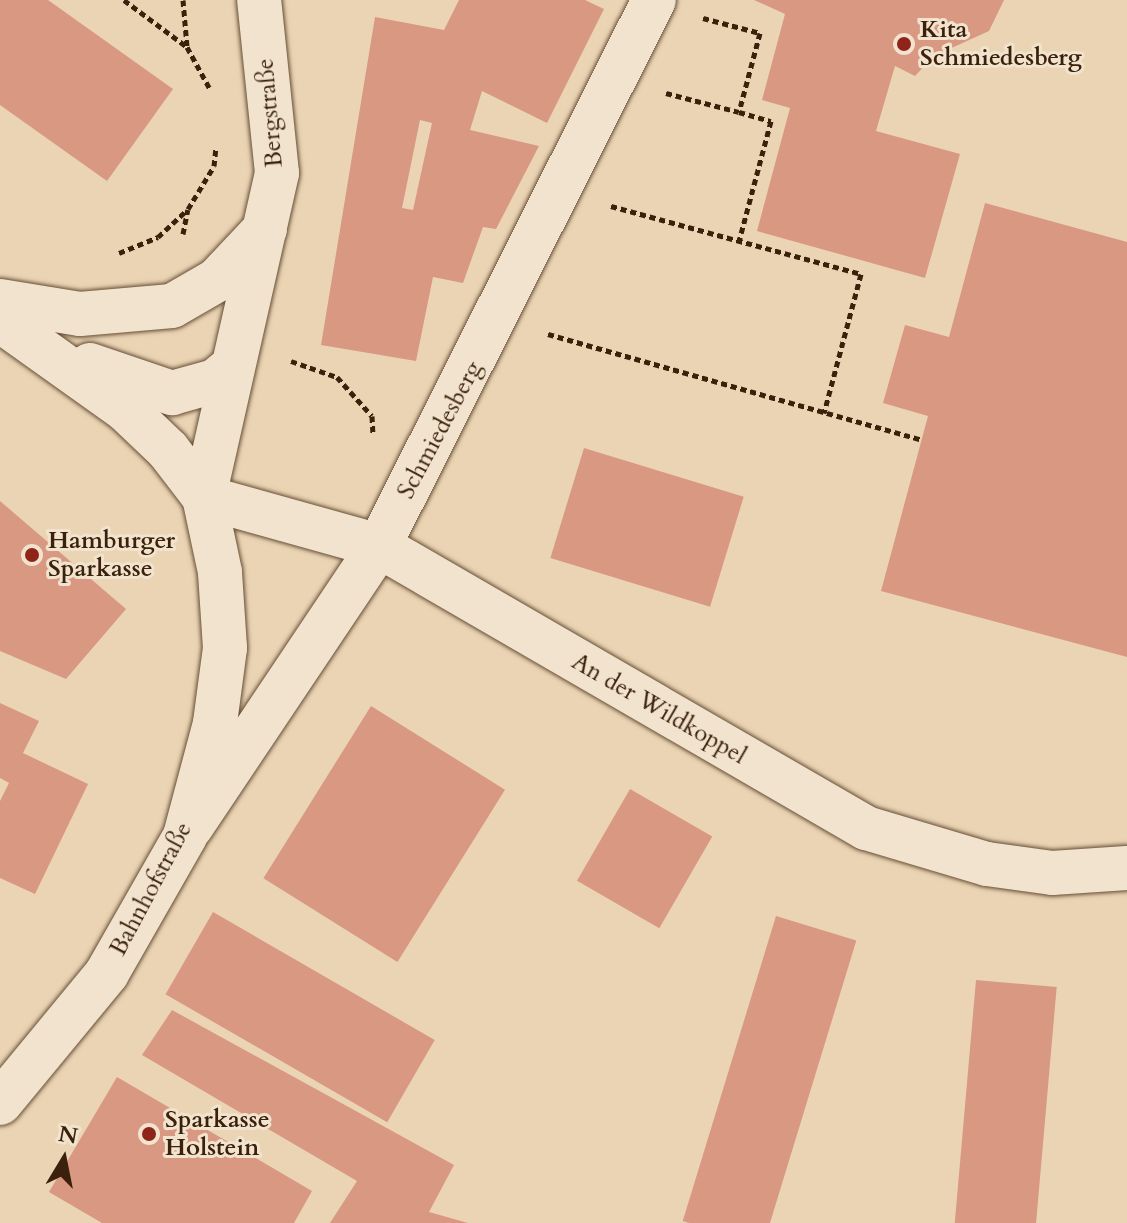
<!DOCTYPE html>
<html>
<head>
<meta charset="utf-8">
<style>
	body { margin:0 }
	#map { position:relative; width:1127px; height:1223px; overflow:hidden; background:#ead4b4; font-family:Cardo,serif }
	div>[style] { position:absolute }
	.building>* { inset:0; background:#d99882; transform-origin:0 0 }
	.path>* { height:5px; margin-top:-2.5px; transform-origin:0; background:repeating-linear-gradient(90deg,#3b210b 0 6px,transparent 0 10px) }
	.roads { filter:drop-shadow(0 0 2px #674e35) drop-shadow(0 0 2px #674e35) }
	.street>* { height:44px; margin:-22px; padding:0 22px; transform-origin:22px; border-radius:22px; background:#f1e3ce }
	.secondary>* { height:44px; margin:-22px; padding:0 22px; transform-origin:22px; border-radius:22px; background:#f1e3ce }
	.dots>* { width:22px; height:22px; translate:-50% -50%; box-sizing:border-box; border:4px solid #f1e3ce; border-radius:50% }
	span { translate:-50% -50%; white-space:nowrap; text-align:center; line-height:1.15; -webkit-text-stroke:6px #f1e3ce; paint-order:stroke }
	.poi-label { font-size:24px; color:#3b210b; font-weight:700 }
	.left { translate:0 -50%; text-align:left }
	.street-label { font-size:24px; color:#3b210b }
	.north { position:absolute; left:24px; top:1119px; width:80px; height:80px; -webkit-text-stroke:6px #f1e3ce; paint-order:stroke; rotate:10deg; font-size:22px; font-weight:700; line-height:32px; text-align:center; color:#3b210b }
	.north::after { content:''; display:block; margin:auto; width:28px; height:36px; background:#3b210b; clip-path:polygon(50% 0,100% 100%,50% 72%,0 100%) }
</style>
</head>
<body>
<div id="map">
	<div class="building">
		<i style="clip-path:polygon(0 0,48px 0,173px 89px,107px 181px,0 105px)"></i>
		<i style="clip-path:polygon(evenodd,459px 0,585px 0,604px 9px,547px 123px,482px 91px,470px 130px,539px 146px,496px 229px,483px 227px,463px 283px,433px 277px,416px 361px,321px 345px,375px 17px,444px 30px,459px 0,420px 120px,432px 123px,413px 210px,402px 208px,420px 120px)"></i>
		<i style="clip-path:polygon(754px 0,1004px 0,989px 31px,934px 56px,915px 76px,895px 66px,876px 131px,960px 154px,925px 278px,757px 231px,790px 108px,762px 100px,785px 14px)"></i>
		<i style="clip-path:polygon(985px 203px,1127px 242px,1127px 657px,881px 591px,928px 416px,883px 403px,905px 325px,949px 337px)"></i>
		<i style="left:584px;top:448px;width:167px;height:115px;rotate:17deg"></i>
		<i style="clip-path:polygon(0 501px,126px 609px,66px 679px,0 651px)"></i>
		<i style="clip-path:polygon(0 703px,39px 721px,23px 753px,88px 784px,35px 894px,0 878px,0 801px,9px 783px,0 778px)"></i>
		<i style="left:371px;top:706px;width:158px;height:203px;rotate:32deg"></i>
		<i style="left:630px;top:789px;width:95px;height:106px;rotate:30deg"></i>
		<i style="left:213px;top:912px;width:256px;height:95px;rotate:30deg"></i>
		<i style="left:776px;top:916px;width:84px;height:319px;rotate:17deg"></i>
		<i style="left:976px;top:980px;width:81px;height:244px;rotate:5deg"></i>
		<i style="clip-path:polygon(172px 1010px,454px 1165px,429px 1212px,468px 1223px,330px 1223px,357px 1181px,142px 1055px)"></i>
		<i style="clip-path:polygon(117px 1077px,312px 1191px,294px 1223px,102px 1223px,49px 1192px)"></i>
	</div>
	<div class="path">
		<i style="left:124px;top:0;width:77px;rotate:36.6deg"></i>
		<i style="left:183px;top:0;width:47px;rotate:85.1deg"></i>
		<i style="left:187px;top:47px;width:48px;rotate:61.3deg"></i>
		<i style="left:703px;top:18px;width:59px;rotate:14.7deg"></i>
		<i style="left:760px;top:33px;width:82px;rotate:104.9deg"></i>
		<i style="left:739px;top:112px;width:33px;rotate:16deg"></i>
		<i style="left:771px;top:121px;width:124px;rotate:104.9deg"></i>
		<i style="left:666px;top:93px;width:75px;rotate:14.6deg"></i>
		<i style="left:611px;top:206px;width:259px;rotate:15.2deg"></i>
		<i style="left:861px;top:274px;width:144px;rotate:104.9deg"></i>
		<i style="left:183px;top:234px;width:25px;rotate:-79deg"></i>
		<i style="left:188px;top:209px;width:50px;rotate:-58.8deg"></i>
		<i style="left:214px;top:166px;width:18px;rotate:-84deg"></i>
		<i style="left:119px;top:253px;width:42px;rotate:-22.3deg"></i>
		<i style="left:158px;top:237px;width:40px;rotate:-43deg"></i>
		<i style="left:548px;top:334px;width:389px;rotate:15.8deg"></i>
		<i style="left:291px;top:361px;width:49px;rotate:19.2deg"></i>
		<i style="left:337px;top:377px;width:52px;rotate:48.1deg"></i>
		<i style="left:372px;top:416px;width:17px;rotate:87deg"></i>
	</div>
	<div class="roads">
		<div class="street">
			<i style="left:204px;top:497px;width:182px;rotate:15.6deg"></i>
			<i style="left:379px;top:546px;width:563px;rotate:30.07deg"></i>
			<i style="left:866px;top:828px;width:126px;rotate:16.6deg"></i>
			<i style="left:987px;top:864px;width:66px;rotate:7.9deg"></i>
			<i style="left:1052px;top:873px;width:75px;rotate:-3.8deg"></i>
			<i style="left:191px;top:827px;width:338px;rotate:-56.2deg"></i>
			<i style="left:379px;top:546px;width:611px;rotate:-63.27deg"></i>
		</div>
		<div class="secondary">
			<i style="left:0;top:301px;width:81px;rotate:9.2deg"></i>
			<i style="left:80px;top:314px;width:92px;rotate:-5deg"></i>
			<i style="left:172px;top:306px;width:52px;rotate:-30deg"></i>
			<i style="left:217px;top:280px;width:70px;rotate:-46.7deg"></i>
			<i style="left:0;top:320px;width:155px;rotate:35.5deg"></i>
			<i style="left:126px;top:410px;width:58px;rotate:43.6deg"></i>
			<i style="left:168px;top:450px;width:59px;rotate:52.5deg"></i>
			<i style="left:90px;top:365px;width:87px;rotate:18.9deg"></i>
			<i style="left:172px;top:393px;width:45px;rotate:-15.6deg"></i>
			<i style="left:215px;top:381px;width:22px;rotate:-39deg"></i>
			<i style="left:0;top:1103px;width:168px;rotate:-50.5deg"></i>
			<i style="left:107px;top:973px;width:158px;rotate:-60.3deg"></i>
			<i style="left:185px;top:836px;width:117px;rotate:-75.1deg"></i>
			<i style="left:215px;top:723px;width:76px;rotate:-82.4deg"></i>
			<i style="left:225px;top:648px;width:76px;rotate:-93.8deg"></i>
			<i style="left:220px;top:572px;width:77px;rotate:-102deg"></i>
			<i style="left:204px;top:497px;width:332px;rotate:-77.3deg"></i>
			<i style="left:277px;top:173px;width:174px;rotate:-95.9deg"></i>
		</div>
	</div>
	<div class="dots">
		<i style="left:904px;top:44px;background:#8f2418"></i>
		<i style="left:32px;top:555px;background:#8f2418"></i>
		<i style="left:149px;top:1134px;background:#8f2418"></i>
	</div>
	<div class="poi-label">
		<span class="left" style="left:920px;top:44px">Kita<br>Schmiedesberg</span>
		<span class="left" style="left:48px;top:555px">Hamburger<br>Sparkasse</span>
		<span class="left" style="left:165px;top:1134px">Sparkasse<br>Holstein</span>
	</div>
	<div class="street-label">
		<span style="left:270px;top:113px;rotate:-95deg">Bergstraße</span>
		<span style="left:440px;top:430px;rotate:-62deg">Schmiedesberg</span>
		<span style="left:659px;top:709px;rotate:30deg">An der Wildkoppel</span>
		<span style="left:151px;top:889px;rotate:-62deg">Bahnhofstraße</span>
	</div>
	<div class="north">N</div>
</div>
</body>
</html>
